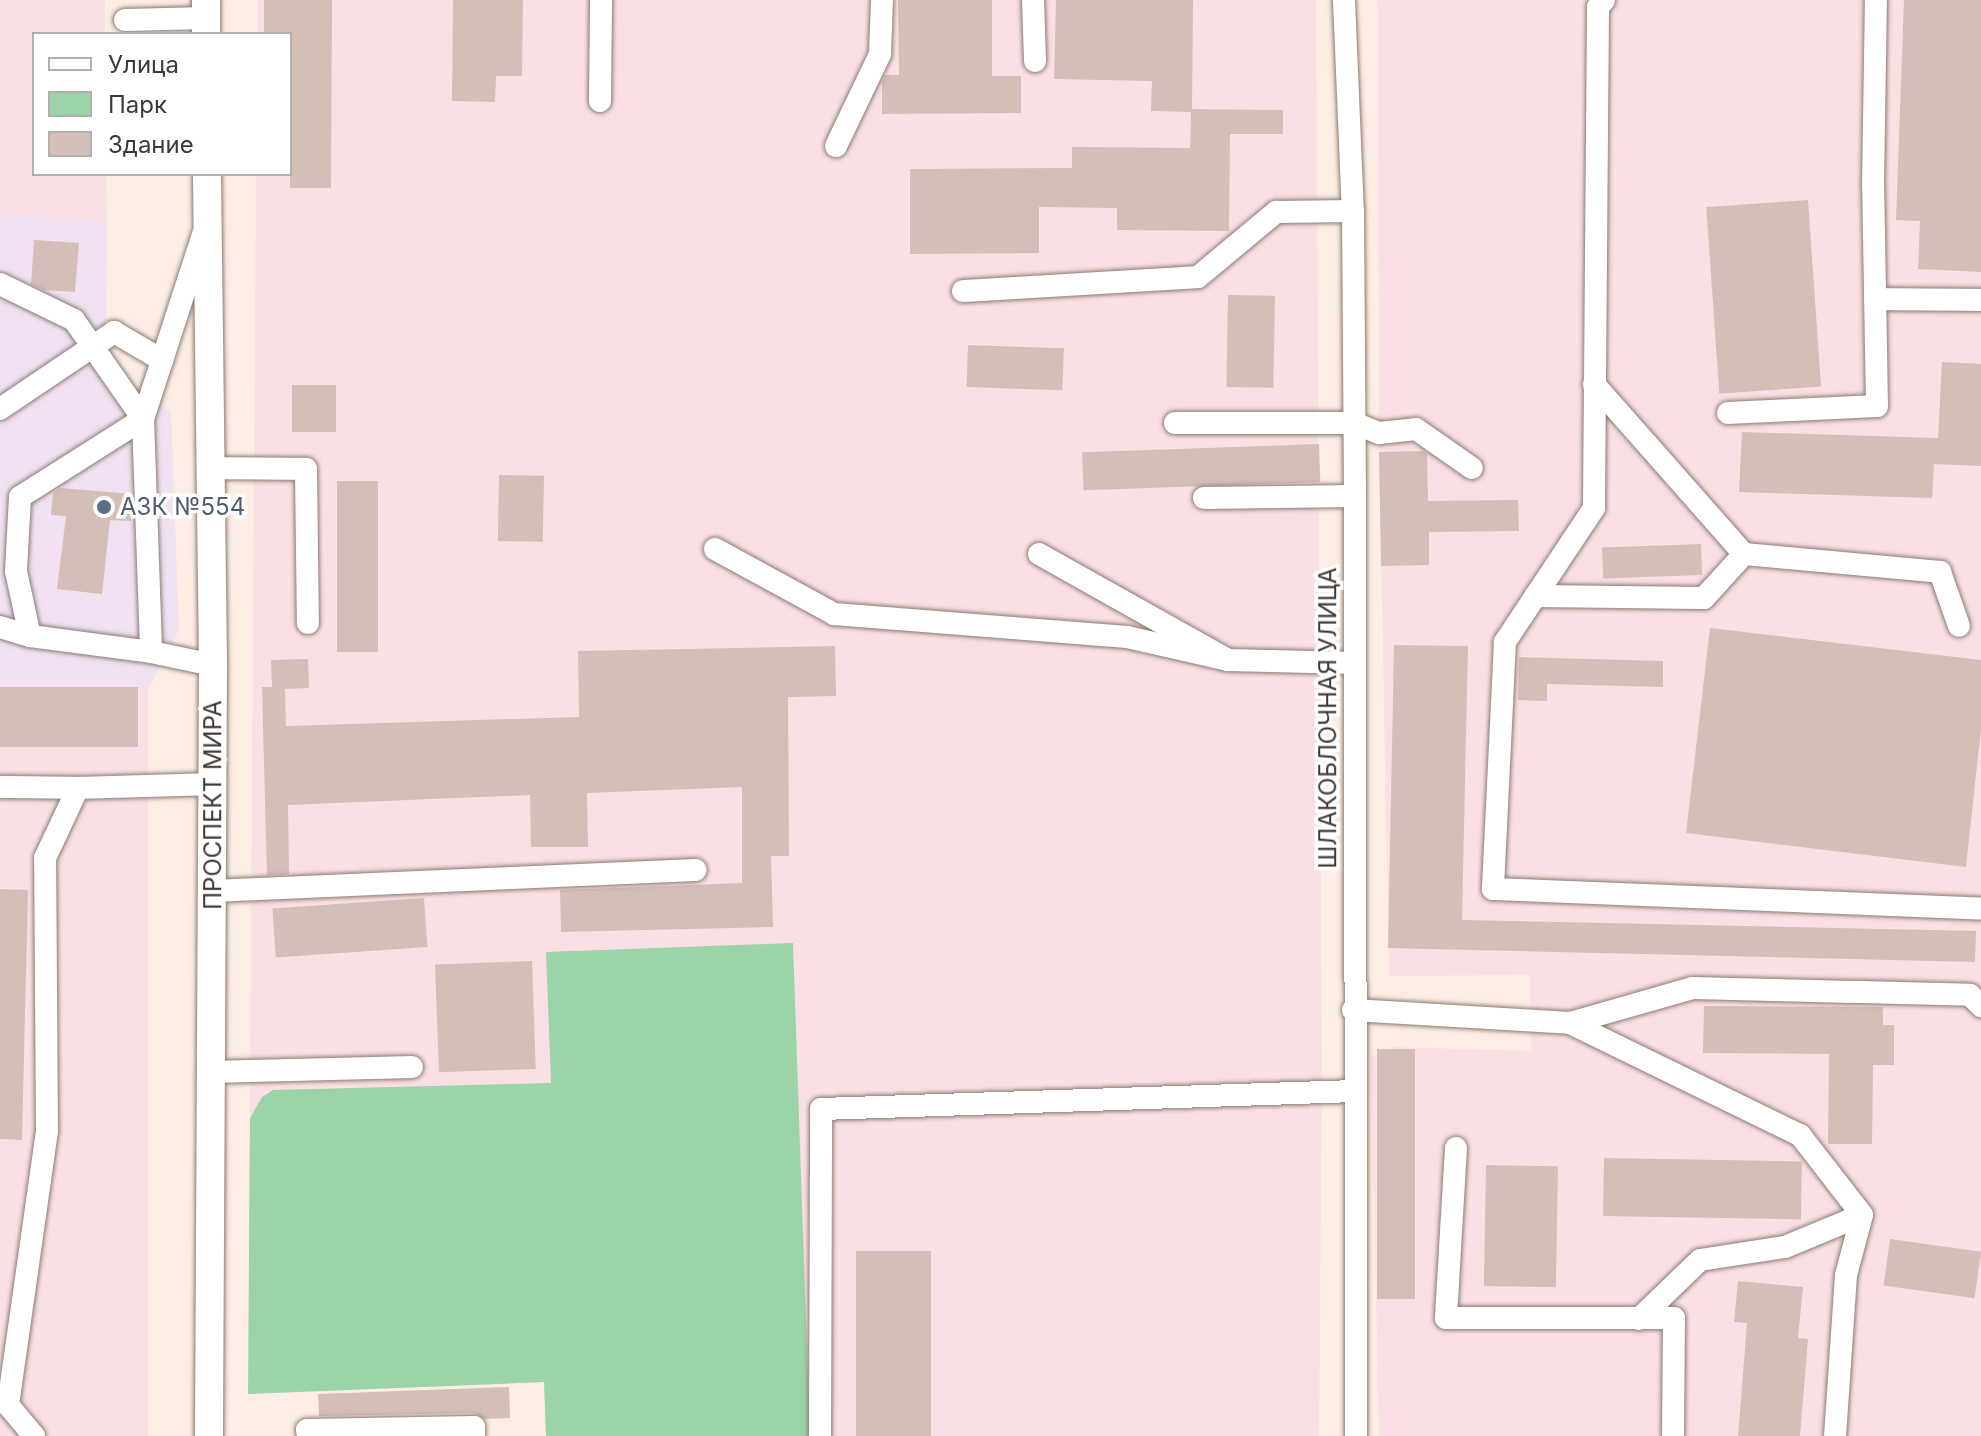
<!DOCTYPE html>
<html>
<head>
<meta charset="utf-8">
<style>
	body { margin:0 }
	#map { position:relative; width:1981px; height:1436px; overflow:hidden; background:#fceee4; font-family:Inter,sans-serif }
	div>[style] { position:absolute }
	.commercial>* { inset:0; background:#f1e1f3 }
	.industrial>* { inset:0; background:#fae0e4; transform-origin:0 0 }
	.green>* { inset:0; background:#9cd4a9 }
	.building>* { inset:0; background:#d3bfb7; transform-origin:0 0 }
	.roads { filter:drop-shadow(0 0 2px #8b7b70) drop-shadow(0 0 2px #8b7b70) }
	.minor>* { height:22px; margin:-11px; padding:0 11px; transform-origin:11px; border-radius:11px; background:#fff }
	.major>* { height:28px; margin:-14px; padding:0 14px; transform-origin:14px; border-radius:14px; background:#fff }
	.dots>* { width:22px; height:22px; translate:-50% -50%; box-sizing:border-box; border:4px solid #fff; border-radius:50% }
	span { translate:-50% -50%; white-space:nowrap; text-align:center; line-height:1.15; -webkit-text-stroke:7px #fff; paint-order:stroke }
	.service-label { font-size:24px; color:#4e5e75 }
	.left { translate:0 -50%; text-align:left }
	.street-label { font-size:24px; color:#3f3834 }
	.legend { position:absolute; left:32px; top:32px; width:260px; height:144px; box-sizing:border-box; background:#fff; border:2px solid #b2afae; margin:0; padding:10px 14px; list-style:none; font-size:24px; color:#3f3834 }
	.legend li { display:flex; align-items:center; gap:16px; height:40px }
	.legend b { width:40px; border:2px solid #b2afae }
</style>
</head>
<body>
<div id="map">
	<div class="commercial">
		<i style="clip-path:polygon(0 213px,107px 221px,106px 328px,115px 371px,171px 412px,179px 630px,148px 690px,0 693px)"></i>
	</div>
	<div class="industrial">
		<i style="clip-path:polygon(0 0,105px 0,105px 34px,34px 34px,34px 174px,106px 174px,107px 221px,0 213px)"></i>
		<i style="clip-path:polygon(258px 0,1316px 0,1322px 1082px,1319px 1436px,546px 1436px,544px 1382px,248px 1394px,256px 174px,290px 174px,290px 34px,258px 34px)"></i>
		<i style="clip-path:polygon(1378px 0,1981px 0,1981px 1436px,1379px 1436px,1371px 1057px,1392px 1047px,1531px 1051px,1530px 975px,1389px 976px,1379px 433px)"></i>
		<i style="left:148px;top:690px;width:746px;height:148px;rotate:90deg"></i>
	</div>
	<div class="green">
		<i style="clip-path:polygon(793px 943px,810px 1436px,546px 1436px,544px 1382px,248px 1394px,250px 1118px,262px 1097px,273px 1090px,551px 1083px,546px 952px)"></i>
	</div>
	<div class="building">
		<i style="clip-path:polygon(264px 0,332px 0,331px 188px,290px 188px,290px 34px,264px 34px)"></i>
		<i style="clip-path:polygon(453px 0,523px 0,522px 76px,496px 76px,495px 102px,452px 101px)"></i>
		<i style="clip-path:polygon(898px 0,992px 0,992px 76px,1021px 76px,1021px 113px,882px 114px,882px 82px,885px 75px,899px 75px)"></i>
		<i style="clip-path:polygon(1056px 0,1193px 0,1192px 109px,1283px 110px,1283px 134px,1230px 134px,1229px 231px,1117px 230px,1117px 208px,1039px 207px,1039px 253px,910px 254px,910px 169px,1072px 168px,1072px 147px,1190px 148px,1191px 112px,1151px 111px,1152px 81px,1054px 79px)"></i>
		<i style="clip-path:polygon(1904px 0,1981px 0,1981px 272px,1918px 269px,1920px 221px,1896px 220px)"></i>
		<i style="left:1808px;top:200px;width:187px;height:102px;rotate:86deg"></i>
		<i style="clip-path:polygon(34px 240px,79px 243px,75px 292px,44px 290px,31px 284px)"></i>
		<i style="left:1228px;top:295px;width:47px;height:92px;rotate:1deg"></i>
		<i style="left:968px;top:345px;width:96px;height:42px;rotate:2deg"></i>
		<i style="clip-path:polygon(1942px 362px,1981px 364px,1981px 466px,1934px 464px,1932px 498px,1739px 492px,1742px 432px,1938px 438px)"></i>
		<i style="left:292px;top:385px;width:44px;height:47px"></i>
		<i style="left:1319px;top:444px;width:38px;height:237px;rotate:88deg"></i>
		<i style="clip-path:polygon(1423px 451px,1427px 454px,1428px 501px,1518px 500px,1519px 531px,1429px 532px,1429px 565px,1381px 566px,1379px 452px)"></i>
		<i style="left:499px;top:475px;width:45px;height:66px;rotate:1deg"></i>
		<i style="left:337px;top:481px;width:41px;height:171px"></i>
		<i style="clip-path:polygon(61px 488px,132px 494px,131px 521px,110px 520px,102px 594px,57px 589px,66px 516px,51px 515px,53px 493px)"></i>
		<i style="left:1701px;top:544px;width:31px;height:99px;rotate:88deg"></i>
		<i style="clip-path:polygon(1710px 628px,1981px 660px,1981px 729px,1966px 867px,1686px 833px)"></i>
		<i style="clip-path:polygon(1394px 645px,1468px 646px,1462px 920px,1976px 931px,1975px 962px,1388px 948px)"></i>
		<i style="clip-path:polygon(835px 646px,836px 696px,788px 697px,789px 856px,771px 856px,773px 927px,561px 932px,560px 890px,742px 883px,742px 787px,587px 793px,588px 847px,531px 847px,530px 795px,288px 805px,289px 874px,267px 875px,262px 687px,272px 687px,271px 660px,308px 659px,309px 688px,285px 689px,286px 726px,579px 717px,578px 651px)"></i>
		<i style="clip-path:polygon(1519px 657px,1663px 661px,1663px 687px,1547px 684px,1547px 701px,1518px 700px)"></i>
		<i style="left:0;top:687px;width:138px;height:60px"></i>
		<i style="clip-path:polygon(0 889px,28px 890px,22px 1140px,0 1139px)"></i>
		<i style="left:424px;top:898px;width:49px;height:152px;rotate:86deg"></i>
		<i style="left:532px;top:961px;width:108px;height:97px;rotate:88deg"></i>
		<i style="clip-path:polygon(1704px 1006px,1883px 1007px,1883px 1025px,1894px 1025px,1894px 1065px,1873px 1065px,1872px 1144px,1828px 1144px,1829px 1054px,1703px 1053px)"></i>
		<i style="left:1415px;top:1049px;width:250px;height:38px;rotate:90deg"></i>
		<i style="left:1604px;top:1158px;width:198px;height:58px;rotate:1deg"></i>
		<i style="left:1486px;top:1165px;width:72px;height:121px;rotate:1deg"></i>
		<i style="left:1890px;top:1239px;width:92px;height:47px;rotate:8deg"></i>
		<i style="left:931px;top:1251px;width:185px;height:75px;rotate:90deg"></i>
		<i style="clip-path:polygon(1738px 1281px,1803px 1287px,1798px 1338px,1808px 1339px,1800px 1436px,1738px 1436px,1747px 1323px,1734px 1322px)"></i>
		<i style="clip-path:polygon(509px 1387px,510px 1418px,485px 1419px,474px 1413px,319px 1416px,318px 1394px)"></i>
	</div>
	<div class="roads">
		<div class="minor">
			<i style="left:1033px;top:0;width:61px;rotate:88.1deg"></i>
			<i style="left:1344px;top:0;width:211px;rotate:87.6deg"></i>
			<i style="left:1353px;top:211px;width:285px;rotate:89.6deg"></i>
			<i style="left:1355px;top:496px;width:940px;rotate:89.94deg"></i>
			<i style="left:1604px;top:0;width:9px;rotate:131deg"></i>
			<i style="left:1598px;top:7px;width:501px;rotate:90.46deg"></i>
			<i style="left:1594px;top:508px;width:161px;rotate:123.6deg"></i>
			<i style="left:1505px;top:642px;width:247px;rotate:92.8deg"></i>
			<i style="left:1493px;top:889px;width:488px;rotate:2.3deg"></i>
			<i style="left:125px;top:20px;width:81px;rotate:-1.4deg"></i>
			<i style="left:600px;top:101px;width:101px;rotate:-89.4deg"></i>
			<i style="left:836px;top:146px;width:102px;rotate:-64.4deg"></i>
			<i style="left:880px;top:54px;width:54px;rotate:-87.9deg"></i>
			<i style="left:0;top:284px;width:82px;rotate:25.9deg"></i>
			<i style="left:74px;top:320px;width:121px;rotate:55.1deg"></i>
			<i style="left:143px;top:419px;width:233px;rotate:88deg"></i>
			<i style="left:963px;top:291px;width:235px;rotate:-3.4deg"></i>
			<i style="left:1198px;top:277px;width:102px;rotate:-39.8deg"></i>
			<i style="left:1276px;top:212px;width:77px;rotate:-0.7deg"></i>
			<i style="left:1875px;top:299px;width:106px;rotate:0.5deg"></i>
			<i style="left:1594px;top:384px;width:227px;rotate:48.6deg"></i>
			<i style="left:1744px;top:554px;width:197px;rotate:5.2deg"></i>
			<i style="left:1940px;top:572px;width:57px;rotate:70.6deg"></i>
			<i style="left:0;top:409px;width:138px;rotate:-34deg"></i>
			<i style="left:114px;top:332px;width:56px;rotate:30.3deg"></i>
			<i style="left:1728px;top:413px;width:149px;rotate:-2.7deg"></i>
			<i style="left:1877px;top:406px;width:220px;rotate:-91deg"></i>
			<i style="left:1873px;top:186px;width:186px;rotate:-89.1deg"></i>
			<i style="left:1175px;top:423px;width:179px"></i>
			<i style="left:1354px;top:423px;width:27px;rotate:22deg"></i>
			<i style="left:1379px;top:433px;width:37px;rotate:-6deg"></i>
			<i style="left:1416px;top:429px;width:68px;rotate:34.9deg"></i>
			<i style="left:210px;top:468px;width:96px;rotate:0.6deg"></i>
			<i style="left:306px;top:469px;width:154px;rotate:89.3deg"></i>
			<i style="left:1204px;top:498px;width:151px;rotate:-0.8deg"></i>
			<i style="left:715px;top:549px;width:136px;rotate:28.6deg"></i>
			<i style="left:834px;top:614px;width:294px;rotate:4.5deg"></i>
			<i style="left:1127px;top:637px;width:104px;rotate:12.8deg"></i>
			<i style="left:1039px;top:554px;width:217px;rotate:29.3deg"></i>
			<i style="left:1228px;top:660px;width:126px;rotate:1.4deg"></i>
			<i style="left:1535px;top:596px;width:169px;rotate:0.7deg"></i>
			<i style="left:1704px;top:598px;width:59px;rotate:-47.7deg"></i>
			<i style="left:0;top:627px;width:31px;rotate:17deg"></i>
			<i style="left:30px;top:636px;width:122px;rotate:7.5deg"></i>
			<i style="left:151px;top:652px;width:63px;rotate:11.8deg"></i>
			<i style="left:30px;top:636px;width:66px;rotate:-102.2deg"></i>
			<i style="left:16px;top:571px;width:74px;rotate:-86.9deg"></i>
			<i style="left:20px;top:497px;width:146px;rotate:-32.4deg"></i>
			<i style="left:143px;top:419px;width:194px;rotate:-72deg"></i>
			<i style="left:0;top:787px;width:78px;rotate:0.7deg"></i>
			<i style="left:212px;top:891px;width:484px;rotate:-2.5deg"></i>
			<i style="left:1353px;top:1010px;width:217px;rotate:3.4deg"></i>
			<i style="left:1570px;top:1023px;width:128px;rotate:-15.9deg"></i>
			<i style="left:1693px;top:988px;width:277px;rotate:1.4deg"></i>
			<i style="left:1970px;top:995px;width:16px;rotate:45deg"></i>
			<i style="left:1570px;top:1023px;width:256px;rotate:26deg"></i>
			<i style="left:1800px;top:1135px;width:101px;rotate:52.2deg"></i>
			<i style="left:1862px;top:1215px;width:62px;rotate:104.9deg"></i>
			<i style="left:1846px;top:1275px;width:161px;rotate:93.9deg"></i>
			<i style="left:211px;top:1072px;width:201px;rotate:-1.4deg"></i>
			<i style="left:1456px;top:1148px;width:170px;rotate:93.4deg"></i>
			<i style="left:1446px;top:1318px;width:228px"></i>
			<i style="left:1674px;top:1318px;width:118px;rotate:90.5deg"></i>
			<i style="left:1639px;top:1319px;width:85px;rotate:-44deg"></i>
			<i style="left:1700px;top:1260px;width:86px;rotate:-8.7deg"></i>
			<i style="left:1785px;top:1247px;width:83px;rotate:-22.6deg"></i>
			<i style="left:34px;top:1436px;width:40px;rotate:-130deg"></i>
			<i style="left:8px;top:1405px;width:277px;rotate:-81.9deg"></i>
			<i style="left:47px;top:1131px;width:273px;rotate:-90.4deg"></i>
			<i style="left:45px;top:858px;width:77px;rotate:-64.8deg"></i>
			<i style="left:78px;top:788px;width:135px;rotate:-1.7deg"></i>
			<i style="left:308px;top:1436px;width:6px;rotate:-99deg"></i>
			<i style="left:307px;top:1430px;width:167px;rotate:-1deg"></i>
			<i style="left:474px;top:1427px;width:9px;rotate:90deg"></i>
			<i style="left:820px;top:1436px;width:327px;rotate:-89.8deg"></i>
			<i style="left:821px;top:1109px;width:533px;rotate:-1.93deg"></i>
		</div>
		<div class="major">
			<i style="left:206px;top:0;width:34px;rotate:90deg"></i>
			<i style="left:207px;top:174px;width:491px;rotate:89.3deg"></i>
			<i style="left:213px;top:665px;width:771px;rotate:90.3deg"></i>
		</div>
	</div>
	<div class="dots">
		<i style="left:104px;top:507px;background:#5c6f8a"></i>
	</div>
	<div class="service-label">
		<span class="left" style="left:120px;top:507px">АЗК №554</span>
	</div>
	<div class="street-label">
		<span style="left:1328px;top:718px;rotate:-90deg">ШЛАКОБЛОЧНАЯ УЛИЦА</span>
		<span style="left:213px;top:805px;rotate:-90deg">ПРОСПЕКТ МИРА</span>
	</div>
	<ul class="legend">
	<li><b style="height:10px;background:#fff"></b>Улица</li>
	<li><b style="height:22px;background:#9cd4a9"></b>Парк</li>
	<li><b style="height:22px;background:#d3bfb7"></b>Здание</li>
	</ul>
</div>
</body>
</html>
